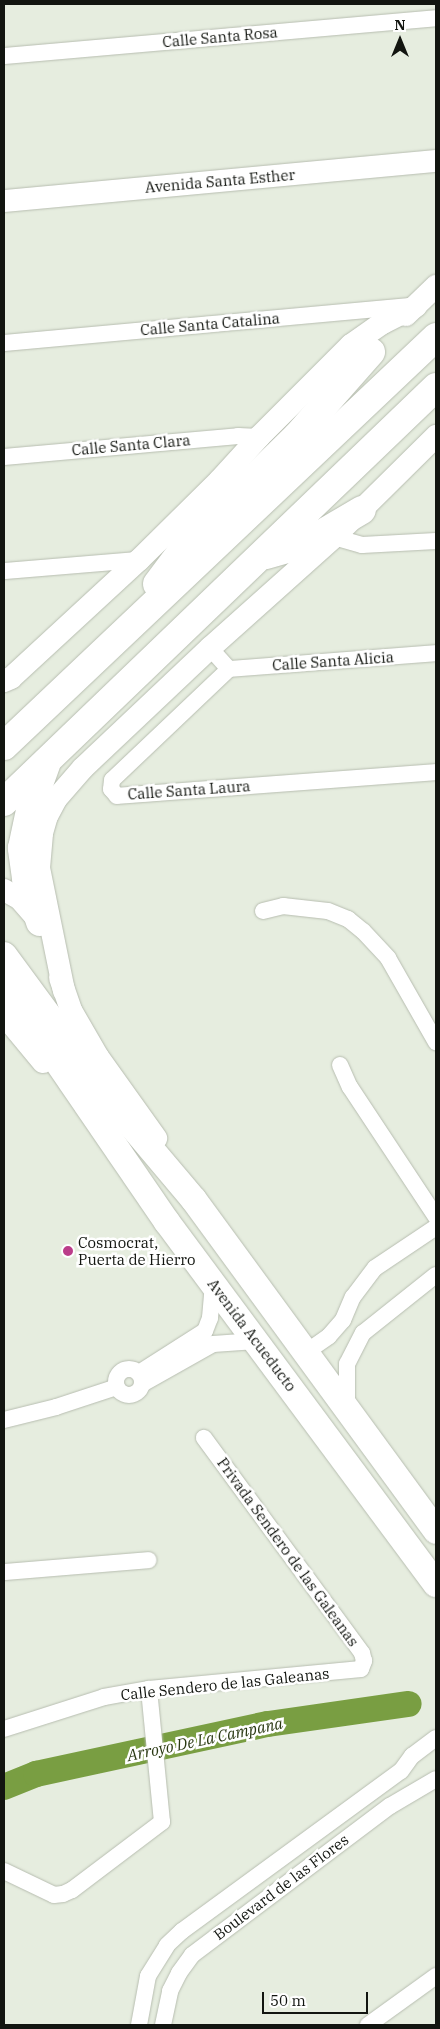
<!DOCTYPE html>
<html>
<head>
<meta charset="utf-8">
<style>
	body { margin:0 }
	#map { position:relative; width:440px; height:2029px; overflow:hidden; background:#e6eddf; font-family:"IBM Plex Serif",serif }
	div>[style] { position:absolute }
	.river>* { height:26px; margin:-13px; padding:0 13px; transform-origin:13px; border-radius:13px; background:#799e42 }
	.roads { filter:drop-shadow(0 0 1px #b7bdb0) drop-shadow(0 0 1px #b7bdb0) }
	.street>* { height:16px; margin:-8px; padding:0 8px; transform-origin:8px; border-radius:8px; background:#fff }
	.street>.ring { margin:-8px; padding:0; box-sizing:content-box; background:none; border:16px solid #fff; border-radius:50% }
	.secondary>* { height:22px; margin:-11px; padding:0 11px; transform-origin:11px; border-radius:11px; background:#fff }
	.primary>* { height:26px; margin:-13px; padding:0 13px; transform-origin:13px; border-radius:13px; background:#fff }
	.highway>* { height:28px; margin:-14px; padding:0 14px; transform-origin:14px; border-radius:14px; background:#fff }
	.dots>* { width:14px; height:14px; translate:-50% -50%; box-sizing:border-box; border:2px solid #fff; border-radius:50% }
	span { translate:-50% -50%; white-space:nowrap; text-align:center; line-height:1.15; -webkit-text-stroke:5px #fff; paint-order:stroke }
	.street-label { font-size:15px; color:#121510 }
	.poi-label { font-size:15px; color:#121510 }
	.left { translate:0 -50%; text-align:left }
	.water-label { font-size:16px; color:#2a3913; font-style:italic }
	.frame { position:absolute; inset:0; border:5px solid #121510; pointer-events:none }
	.north { position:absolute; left:375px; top:15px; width:50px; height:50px; -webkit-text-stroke:4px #fff; paint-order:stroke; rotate:0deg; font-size:14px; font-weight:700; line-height:20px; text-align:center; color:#121510 }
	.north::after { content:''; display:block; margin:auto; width:18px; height:22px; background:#121510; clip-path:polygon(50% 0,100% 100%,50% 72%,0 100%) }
	.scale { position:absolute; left:262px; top:1992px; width:106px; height:22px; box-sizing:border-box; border:2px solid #121510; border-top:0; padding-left:6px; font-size:15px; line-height:18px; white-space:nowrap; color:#121510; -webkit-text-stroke:4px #fff; paint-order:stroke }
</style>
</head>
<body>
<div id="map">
	<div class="river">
		<i style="left:4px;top:1787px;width:35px;rotate:-22deg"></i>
		<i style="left:36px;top:1774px;width:237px;rotate:-12.2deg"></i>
		<i style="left:268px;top:1724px;width:142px;rotate:-8.1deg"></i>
	</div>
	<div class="roads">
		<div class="street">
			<i style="left:4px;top:56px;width:434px;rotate:-5deg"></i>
			<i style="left:4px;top:343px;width:408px;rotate:-5.2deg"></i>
			<i style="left:4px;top:457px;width:235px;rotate:-5.1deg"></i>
			<i style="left:238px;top:436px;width:21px;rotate:3deg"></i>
			<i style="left:334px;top:537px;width:29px;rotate:16deg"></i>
			<i style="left:362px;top:545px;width:74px;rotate:-3.1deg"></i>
			<i style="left:4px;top:571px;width:135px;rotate:-4.7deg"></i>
			<i style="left:210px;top:648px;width:28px;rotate:48deg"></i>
			<i style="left:229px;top:669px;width:161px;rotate:136.5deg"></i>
			<i style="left:112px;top:780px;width:9px;rotate:96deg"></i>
			<i style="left:111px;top:789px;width:9px;rotate:49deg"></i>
			<i style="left:117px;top:796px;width:320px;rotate:-4.3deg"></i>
			<i style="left:229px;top:669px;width:208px;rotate:-4.4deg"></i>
			<i style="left:263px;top:911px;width:21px;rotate:-14deg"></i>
			<i style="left:283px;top:906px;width:45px;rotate:6.3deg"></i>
			<i style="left:328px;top:911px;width:22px;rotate:22deg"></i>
			<i style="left:348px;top:919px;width:19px;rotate:39deg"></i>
			<i style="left:363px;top:931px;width:37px;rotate:47deg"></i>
			<i style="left:388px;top:958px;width:97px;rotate:60.3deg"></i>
			<i style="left:340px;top:1065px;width:24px;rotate:66deg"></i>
			<i style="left:350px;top:1087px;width:156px;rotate:56.5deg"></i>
			<i style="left:305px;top:1353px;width:29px;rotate:-35deg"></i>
			<i style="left:329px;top:1336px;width:21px;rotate:-49deg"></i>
			<i style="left:343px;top:1320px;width:25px;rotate:-67deg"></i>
			<i style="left:353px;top:1297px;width:36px;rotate:-53deg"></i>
			<i style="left:375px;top:1268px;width:73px;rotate:-33.9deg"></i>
			<i class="ring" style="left:116px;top:1369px;width:10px;height:10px"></i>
			<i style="left:139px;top:1373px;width:78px;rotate:-32.5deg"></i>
			<i style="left:205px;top:1331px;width:14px;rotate:-69deg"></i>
			<i style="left:210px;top:1318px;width:35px;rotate:-85deg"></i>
			<i style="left:142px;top:1384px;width:81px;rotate:-29.4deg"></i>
			<i style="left:213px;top:1344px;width:43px;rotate:-4deg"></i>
			<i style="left:347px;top:1407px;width:43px;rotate:-90deg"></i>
			<i style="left:347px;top:1364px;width:35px;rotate:-63deg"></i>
			<i style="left:363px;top:1333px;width:93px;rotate:-38.5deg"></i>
			<i style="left:4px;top:1420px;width:54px;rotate:-14deg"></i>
			<i style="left:56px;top:1407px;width:64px;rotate:-18.2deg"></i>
			<i style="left:4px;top:1572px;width:145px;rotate:-4.7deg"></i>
			<i style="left:4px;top:1729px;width:105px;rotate:-17.7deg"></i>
			<i style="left:104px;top:1697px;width:46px;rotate:-10.1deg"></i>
			<i style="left:149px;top:1689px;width:213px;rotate:-5.4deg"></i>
			<i style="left:361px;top:1669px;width:9px;rotate:-69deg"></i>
			<i style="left:364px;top:1661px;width:8px;rotate:-104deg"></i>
			<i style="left:362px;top:1653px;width:267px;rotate:-126.3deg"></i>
			<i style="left:4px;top:1871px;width:55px;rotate:25.6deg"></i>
			<i style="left:54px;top:1895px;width:9px;rotate:-6deg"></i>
			<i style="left:63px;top:1894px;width:10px;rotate:-24deg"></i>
			<i style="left:72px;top:1890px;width:113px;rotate:-37.1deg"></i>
			<i style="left:162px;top:1822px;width:134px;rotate:-95.6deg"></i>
			<i style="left:139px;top:2025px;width:50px;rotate:-79.6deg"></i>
			<i style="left:148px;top:1976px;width:36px;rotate:-58deg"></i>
			<i style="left:167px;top:1945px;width:21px;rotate:-43deg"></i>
			<i style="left:182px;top:1931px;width:271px;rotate:-36.2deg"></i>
			<i style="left:401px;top:1771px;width:19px;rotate:-54deg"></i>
			<i style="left:412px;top:1756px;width:30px;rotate:-37deg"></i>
			<i style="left:163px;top:2025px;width:35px;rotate:-78deg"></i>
			<i style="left:170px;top:1991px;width:20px;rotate:-63deg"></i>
			<i style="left:179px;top:1973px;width:22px;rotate:-54deg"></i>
			<i style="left:192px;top:1955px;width:248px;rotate:-37deg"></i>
			<i style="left:390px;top:1806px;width:53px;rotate:-30.4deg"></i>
			<i style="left:368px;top:2025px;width:84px;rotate:-35.8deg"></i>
		</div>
		<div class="secondary">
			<i style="left:4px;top:201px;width:434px;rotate:-5.3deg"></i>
			<i style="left:406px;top:315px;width:42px;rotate:-44deg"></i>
			<i style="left:4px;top:681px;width:8px;rotate:-23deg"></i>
			<i style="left:11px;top:678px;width:174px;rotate:-42.7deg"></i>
			<i style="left:139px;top:560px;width:114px;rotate:-44.6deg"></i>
			<i style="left:220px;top:480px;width:58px;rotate:-47.8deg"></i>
			<i style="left:259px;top:437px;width:130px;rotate:-45deg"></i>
			<i style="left:351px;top:345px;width:39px;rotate:-35deg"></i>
			<i style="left:383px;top:323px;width:37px;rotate:-27deg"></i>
			<i style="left:4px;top:890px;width:18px;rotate:29deg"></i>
			<i style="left:20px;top:899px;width:28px;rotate:49deg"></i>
			<i style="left:60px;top:978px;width:36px;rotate:71deg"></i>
			<i style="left:72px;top:1012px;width:52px;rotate:60deg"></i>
			<i style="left:98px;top:1057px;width:100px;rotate:54.4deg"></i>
			<i style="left:64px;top:991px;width:126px;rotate:-101.5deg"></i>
			<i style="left:39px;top:868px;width:35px;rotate:-85deg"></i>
			<i style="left:42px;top:833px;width:18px;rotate:-74deg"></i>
			<i style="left:47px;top:816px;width:19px;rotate:-62deg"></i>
			<i style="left:56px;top:799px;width:41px;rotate:-48.9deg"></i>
			<i style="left:83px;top:768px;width:175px;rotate:-43.4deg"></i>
			<i style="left:210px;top:648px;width:166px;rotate:-41.8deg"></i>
			<i style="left:334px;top:537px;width:144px;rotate:-44.7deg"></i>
			<i style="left:4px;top:1015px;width:61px;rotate:50.3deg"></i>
		</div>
		<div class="primary">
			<i style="left:4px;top:955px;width:194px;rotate:53.6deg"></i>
			<i style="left:119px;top:1111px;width:116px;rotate:49.9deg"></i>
			<i style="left:194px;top:1200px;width:410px;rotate:53.8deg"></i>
			<i style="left:4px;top:984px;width:288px;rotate:55.6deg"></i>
			<i style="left:167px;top:1222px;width:451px;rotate:53.4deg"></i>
		</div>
		<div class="highway">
			<i style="left:266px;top:555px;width:40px;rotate:-16deg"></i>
			<i style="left:304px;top:544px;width:67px;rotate:-30.4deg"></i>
			<i style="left:157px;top:584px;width:50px;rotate:-53.1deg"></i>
			<i style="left:187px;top:544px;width:154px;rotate:-44.5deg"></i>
			<i style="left:297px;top:436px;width:112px;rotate:-48.6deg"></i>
			<i style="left:4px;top:746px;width:595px;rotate:-43.43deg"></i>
			<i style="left:4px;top:802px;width:599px;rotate:-43.85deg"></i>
			<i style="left:40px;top:922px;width:46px;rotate:-107.7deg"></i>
			<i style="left:26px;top:878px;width:30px;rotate:-98deg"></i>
			<i style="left:22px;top:848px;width:40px;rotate:-78deg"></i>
			<i style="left:30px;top:809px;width:47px;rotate:-70deg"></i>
		</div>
	</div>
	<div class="dots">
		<i style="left:68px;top:1251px;background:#bb3d8a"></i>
	</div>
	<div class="street-label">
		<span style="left:220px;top:37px;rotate:-5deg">Calle Santa Rosa</span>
		<span style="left:220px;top:181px;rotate:-5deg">Avenida Santa Esther</span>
		<span style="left:210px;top:324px;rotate:-5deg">Calle Santa Catalina</span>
		<span style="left:131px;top:445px;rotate:-5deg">Calle Santa Clara</span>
		<span style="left:333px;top:661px;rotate:-4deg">Calle Santa Alicia</span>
		<span style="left:189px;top:790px;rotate:-4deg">Calle Santa Laura</span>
		<span style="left:252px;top:1335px;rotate:53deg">Avenida Acueducto</span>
		<span style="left:288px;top:1552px;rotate:54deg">Privada Sendero de las Galeanas</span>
		<span style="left:225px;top:1684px;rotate:-6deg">Calle Sendero de las Galeanas</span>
		<span style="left:281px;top:1887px;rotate:-37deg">Boulevard de las Flores</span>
	</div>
	<div class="poi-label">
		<span class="left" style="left:78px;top:1251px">Cosmocrat,<br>Puerta de Hierro</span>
	</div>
	<div class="water-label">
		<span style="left:205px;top:1739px;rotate:-12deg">Arroyo De La Campana</span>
	</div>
	<div class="frame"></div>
	<div class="north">N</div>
	<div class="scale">50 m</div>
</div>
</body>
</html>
